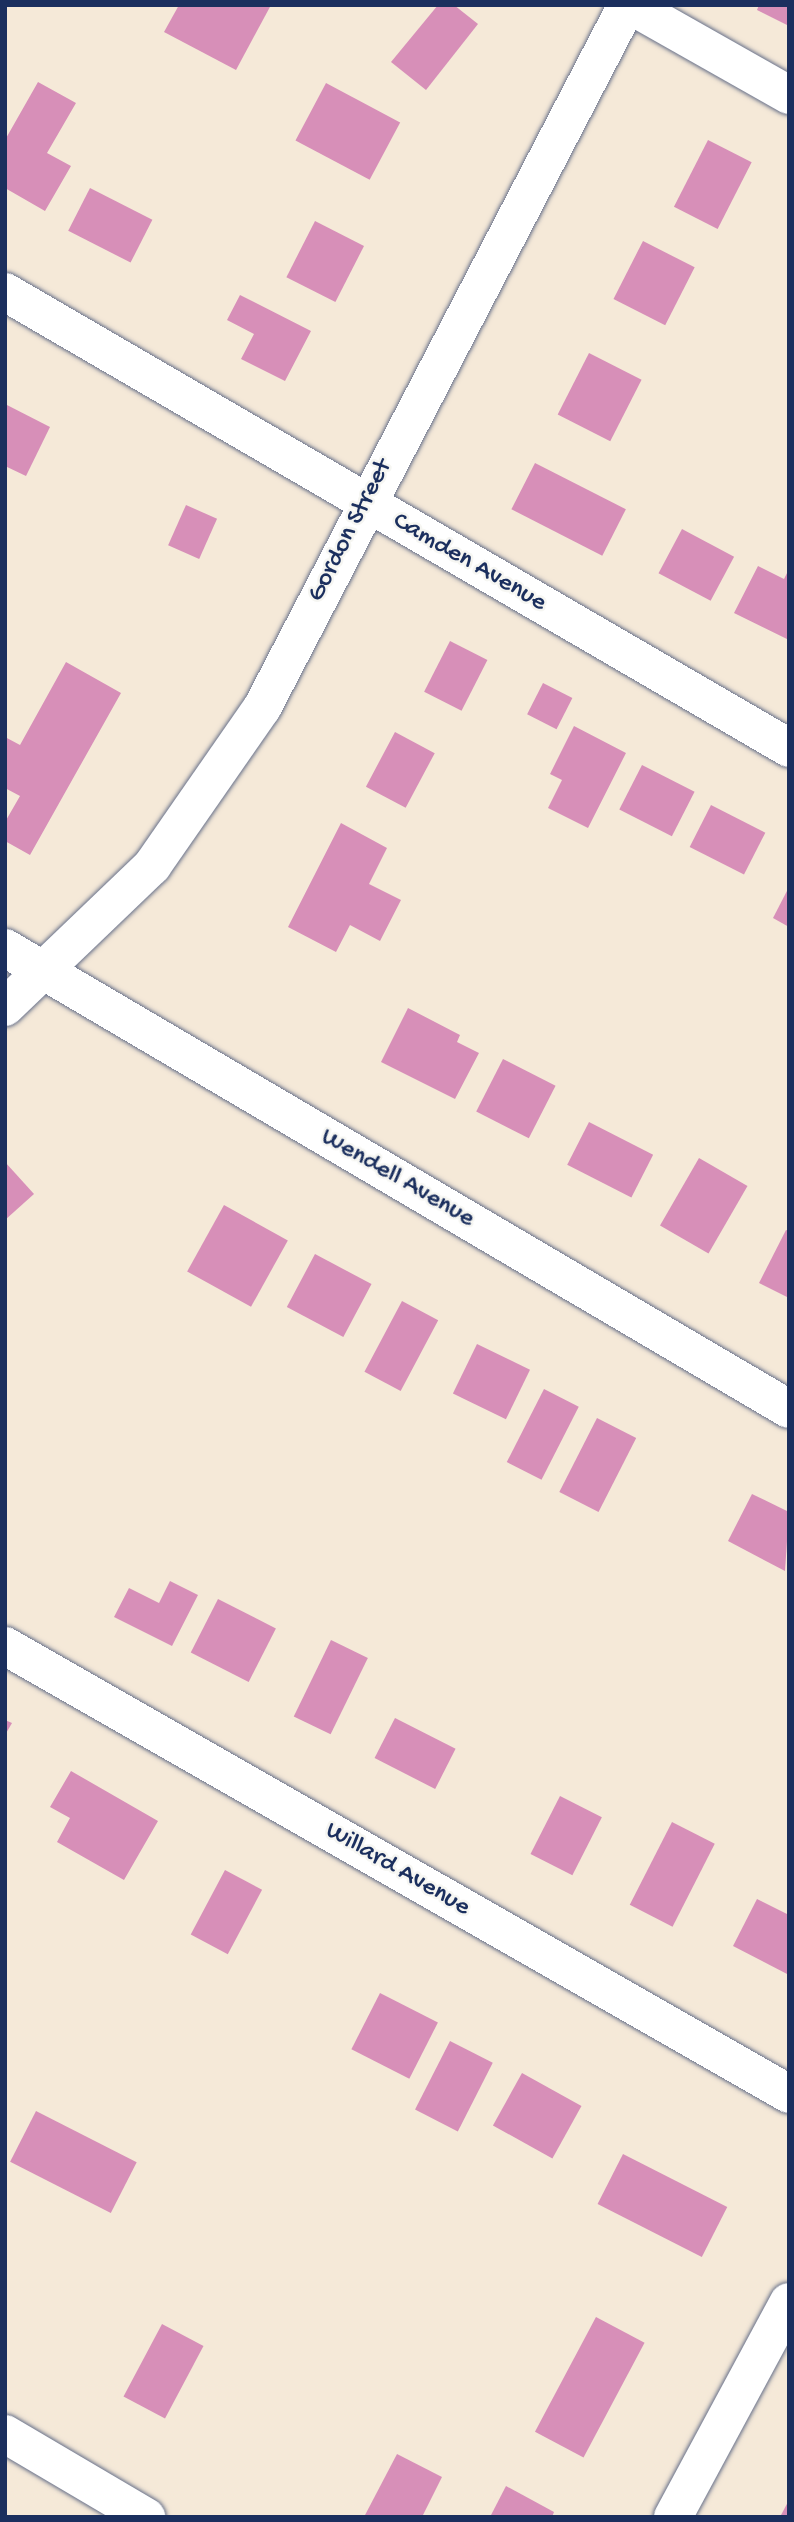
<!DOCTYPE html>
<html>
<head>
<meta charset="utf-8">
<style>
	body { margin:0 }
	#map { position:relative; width:794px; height:2522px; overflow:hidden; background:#f5e9d8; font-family:"Gochi Hand",sans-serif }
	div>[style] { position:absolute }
	.building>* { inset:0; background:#d78fb8; transform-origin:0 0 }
	.roads { filter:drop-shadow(0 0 2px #677089) drop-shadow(0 0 2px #677089) }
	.minor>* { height:38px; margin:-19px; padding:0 19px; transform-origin:19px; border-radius:19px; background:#fff }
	span { translate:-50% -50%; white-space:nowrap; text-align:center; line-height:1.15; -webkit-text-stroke:5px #f6f6f2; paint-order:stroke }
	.street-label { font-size:26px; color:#1b2f5e }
	.frame { position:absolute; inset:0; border:7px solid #1b2f5e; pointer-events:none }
</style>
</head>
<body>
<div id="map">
	<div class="building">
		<i style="clip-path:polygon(179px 5px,271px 5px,236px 70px,164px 32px)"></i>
		<i style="clip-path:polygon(438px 5px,454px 5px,478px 24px,426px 90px,391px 62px)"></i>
		<i style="clip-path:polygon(759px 5px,789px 5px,789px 26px,757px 10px)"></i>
		<i style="clip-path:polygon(38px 82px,76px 103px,47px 153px,71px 166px,45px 211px,5px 188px,5px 140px)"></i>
		<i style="left:326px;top:83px;width:84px;height:65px;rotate:28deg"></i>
		<i style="left:708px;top:140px;width:49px;height:75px;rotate:27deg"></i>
		<i style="left:90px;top:188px;width:70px;height:48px;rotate:27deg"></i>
		<i style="left:315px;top:221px;width:55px;height:63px;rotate:27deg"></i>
		<i style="left:643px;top:241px;width:58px;height:65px;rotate:27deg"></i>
		<i style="clip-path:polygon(240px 295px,311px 331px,285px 381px,241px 359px,254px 334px,227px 320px)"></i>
		<i style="left:589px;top:353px;width:59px;height:69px;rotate:27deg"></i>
		<i style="clip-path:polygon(5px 404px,50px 427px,26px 476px,5px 466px)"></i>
		<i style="left:535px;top:463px;width:102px;height:52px;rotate:27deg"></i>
		<i style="left:186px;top:505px;width:34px;height:44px;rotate:24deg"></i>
		<i style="left:682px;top:529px;width:59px;height:50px;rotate:28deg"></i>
		<i style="clip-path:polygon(758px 566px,784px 579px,789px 569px,789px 640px,734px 613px)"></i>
		<i style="left:450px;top:641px;width:42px;height:57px;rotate:27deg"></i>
		<i style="clip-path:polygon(66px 662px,121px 693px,30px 855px,5px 841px,5px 822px,20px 796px,5px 788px,5px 737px,20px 745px)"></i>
		<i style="left:543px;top:683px;width:33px;height:35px;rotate:27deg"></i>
		<i style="clip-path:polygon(574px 726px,626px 753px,588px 828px,548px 808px,562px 780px,550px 774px)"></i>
		<i style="left:395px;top:732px;width:45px;height:62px;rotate:28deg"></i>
		<i style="left:642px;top:765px;width:59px;height:50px;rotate:27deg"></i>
		<i style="left:711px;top:805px;width:61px;height:47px;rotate:27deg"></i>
		<i style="clip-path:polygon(341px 823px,387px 848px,369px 884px,401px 900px,380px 941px,350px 925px,336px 952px,288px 927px)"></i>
		<i style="clip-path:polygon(789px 887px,789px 927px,773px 918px)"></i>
		<i style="clip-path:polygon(408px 1008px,460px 1035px,457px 1042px,479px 1053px,455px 1099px,381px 1062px)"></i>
		<i style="left:503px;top:1059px;width:59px;height:59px;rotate:27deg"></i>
		<i style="left:589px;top:1122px;width:72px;height:48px;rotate:27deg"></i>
		<i style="left:699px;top:1158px;width:56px;height:78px;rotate:30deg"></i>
		<i style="clip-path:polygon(5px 1162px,34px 1194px,5px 1220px)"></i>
		<i style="left:224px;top:1205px;width:73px;height:76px;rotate:29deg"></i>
		<i style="clip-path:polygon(786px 1230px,789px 1231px,789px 1298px,759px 1283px)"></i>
		<i style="left:315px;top:1254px;width:64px;height:60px;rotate:28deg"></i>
		<i style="left:402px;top:1301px;width:41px;height:80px;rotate:28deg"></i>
		<i style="left:477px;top:1344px;width:59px;height:55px;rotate:26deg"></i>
		<i style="left:544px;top:1389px;width:39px;height:82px;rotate:27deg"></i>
		<i style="left:597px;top:1418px;width:44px;height:83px;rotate:27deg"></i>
		<i style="clip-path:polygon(752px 1494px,789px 1512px,785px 1571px,728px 1541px)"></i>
		<i style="clip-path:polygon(170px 1581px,198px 1595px,172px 1646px,114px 1617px,129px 1588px,159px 1603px)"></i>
		<i style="left:218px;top:1599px;width:65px;height:60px;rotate:27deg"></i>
		<i style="left:331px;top:1640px;width:41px;height:85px;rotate:26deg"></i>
		<i style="left:395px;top:1718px;width:68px;height:45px;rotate:27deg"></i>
		<i style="clip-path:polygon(5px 1720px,12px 1723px,5px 1735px)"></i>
		<i style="clip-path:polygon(71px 1771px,158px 1821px,124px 1880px,57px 1842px,70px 1818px,50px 1807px)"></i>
		<i style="left:560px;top:1796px;width:47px;height:65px;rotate:27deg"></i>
		<i style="left:672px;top:1822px;width:48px;height:93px;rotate:27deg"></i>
		<i style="left:225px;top:1870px;width:42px;height:73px;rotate:28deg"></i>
		<i style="clip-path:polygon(757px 1899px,789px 1915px,789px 1975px,733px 1946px)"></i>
		<i style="left:380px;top:1993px;width:65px;height:63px;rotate:27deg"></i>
		<i style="left:450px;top:2041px;width:48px;height:77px;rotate:27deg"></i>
		<i style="left:522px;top:2073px;width:68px;height:60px;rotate:29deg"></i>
		<i style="left:36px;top:2111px;width:113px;height:57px;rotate:27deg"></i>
		<i style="left:623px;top:2154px;width:117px;height:56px;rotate:27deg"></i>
		<i style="left:596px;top:2317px;width:55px;height:130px;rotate:28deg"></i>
		<i style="left:162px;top:2324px;width:47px;height:82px;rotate:28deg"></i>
		<i style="clip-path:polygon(397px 2454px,442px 2477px,422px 2517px,364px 2517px)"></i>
		<i style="clip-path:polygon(506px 2486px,554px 2512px,552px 2517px,490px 2517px)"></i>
		<i style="clip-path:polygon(789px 2500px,789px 2517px,780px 2517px)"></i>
	</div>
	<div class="roads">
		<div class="minor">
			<i style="left:630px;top:5px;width:183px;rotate:29.5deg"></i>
			<i style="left:5px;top:292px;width:907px;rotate:30.18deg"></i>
			<i style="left:5px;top:948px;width:909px;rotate:30.46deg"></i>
			<i style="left:5px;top:1007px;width:204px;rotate:-43.8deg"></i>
			<i style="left:152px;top:866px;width:193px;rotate:-55.2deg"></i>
			<i style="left:262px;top:708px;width:792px;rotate:-62.56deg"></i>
			<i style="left:5px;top:1646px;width:903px;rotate:29.74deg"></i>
			<i style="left:5px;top:2434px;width:164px;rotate:30.5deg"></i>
			<i style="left:673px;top:2517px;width:244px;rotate:-61.7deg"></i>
		</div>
	</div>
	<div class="street-label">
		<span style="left:351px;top:531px;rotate:-63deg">Gordon Street</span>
		<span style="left:469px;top:563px;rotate:30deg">Camden Avenue</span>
		<span style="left:397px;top:1179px;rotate:30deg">Wendell Avenue</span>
		<span style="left:397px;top:1870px;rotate:30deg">Willard Avenue</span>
	</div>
	<div class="frame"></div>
</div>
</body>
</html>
